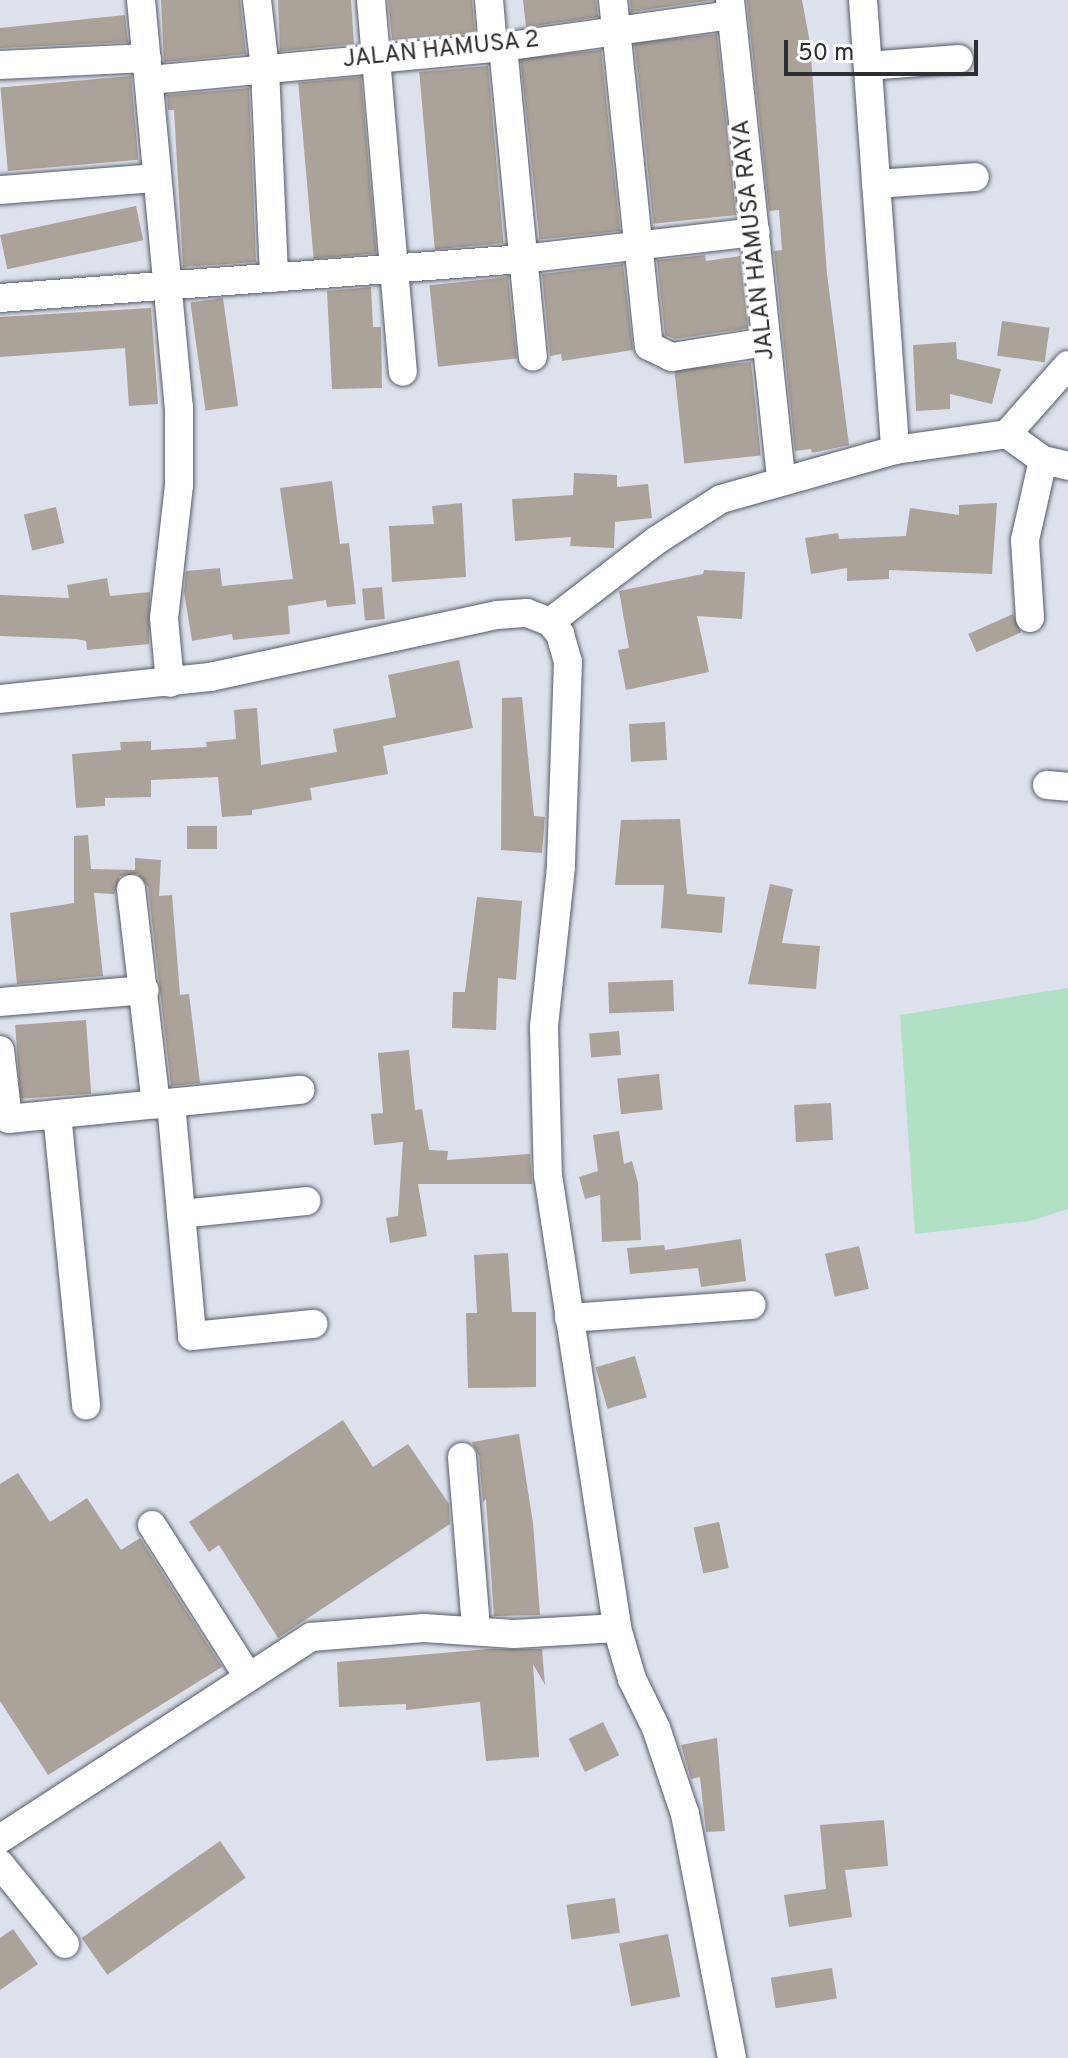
<!DOCTYPE html>
<html>
<head>
<meta charset="utf-8">
<style>
	body { margin:0 }
	#map { position:relative; width:1068px; height:2058px; overflow:hidden; background:#dce1eb; font-family:Overpass,sans-serif }
	div>[style] { position:absolute }
	.green>* { inset:0; background:#b1e1c4 }
	.building>* { inset:0; background:#aaa39a; transform-origin:0 0 }
	.roads { filter:drop-shadow(0 0 2px #575b64) drop-shadow(0 0 2px #575b64) }
	.minor>* { height:28px; margin:-14px; padding:0 14px; transform-origin:14px; border-radius:14px; background:#fff }
	span { translate:-50% -50%; white-space:nowrap; text-align:center; line-height:1.15; -webkit-text-stroke:7px #fff; paint-order:stroke }
	.street-label { font-size:24px; color:#2d2f33 }
	.scale { position:absolute; left:784px; top:40px; width:194px; height:36px; box-sizing:border-box; border:4px solid #2d2f33; border-top:0; padding-left:10px; font-size:24px; line-height:28px; white-space:nowrap; color:#2d2f33; -webkit-text-stroke:6px #fff; paint-order:stroke }
</style>
</head>
<body>
<div id="map">
	<div class="green">
		<i style="clip-path:polygon(1068px 988px,1068px 1209px,1030px 1221px,915px 1234px,900px 1015px)"></i>
	</div>
	<div class="building">
		<i style="clip-path:polygon(161px 0,240px 0,246px 54px,164px 62px)"></i>
		<i style="clip-path:polygon(278px 0,351px 0,354px 44px,280px 51px)"></i>
		<i style="clip-path:polygon(388px 0,472px 0,475px 33px,392px 40px)"></i>
		<i style="clip-path:polygon(523px 0,596px 0,598px 17px,526px 27px)"></i>
		<i style="clip-path:polygon(630px 0,713px 0,631px 12px)"></i>
		<i style="clip-path:polygon(747px 0,802px 0,810px 43px,827px 274px,849px 445px,812px 453px,811px 449px,795px 451px,774px 251px,782px 250px,779px 210px,769px 211px)"></i>
		<i style="clip-path:polygon(125px 15px,128px 42px,0 48px,0 28px)"></i>
		<i style="left:717px;top:34px;width:182px;height:83px;rotate:84deg"></i>
		<i style="left:601px;top:50px;width:182px;height:81px;rotate:84deg"></i>
		<i style="left:488px;top:66px;width:178px;height:69px;rotate:85deg"></i>
		<i style="left:131px;top:76px;width:84px;height:131px;rotate:85deg"></i>
		<i style="left:361px;top:77px;width:177px;height:63px;rotate:85deg"></i>
		<i style="clip-path:polygon(249px 88px,256px 262px,183px 267px,174px 110px,168px 110px,167px 95px)"></i>
		<i style="left:136px;top:206px;width:35px;height:139px;rotate:78deg"></i>
		<i style="clip-path:polygon(705px 255px,706px 261px,740px 256px,748px 328px,675px 339px,665px 335px,657px 260px)"></i>
		<i style="clip-path:polygon(623px 264px,633px 350px,562px 361px,561px 354px,550px 356px,542px 274px)"></i>
		<i style="left:508px;top:277px;width:82px;height:79px;rotate:84deg"></i>
		<i style="clip-path:polygon(371px 287px,373px 327px,381px 327px,382px 388px,332px 389px,327px 291px)"></i>
		<i style="left:223px;top:298px;width:109px;height:33px;rotate:82deg"></i>
		<i style="clip-path:polygon(151px 308px,158px 404px,129px 406px,125px 348px,0 357px,0 317px)"></i>
		<i style="left:1002px;top:321px;width:48px;height:35px;rotate:8deg"></i>
		<i style="clip-path:polygon(956px 342px,957px 359px,1001px 369px,992px 404px,950px 394px,950px 409px,916px 411px,913px 345px)"></i>
		<i style="left:751px;top:362px;width:94px;height:77px;rotate:84deg"></i>
		<i style="clip-path:polygon(574px 473px,617px 475px,617px 487px,648px 484px,652px 518px,615px 522px,614px 548px,570px 546px,571px 537px,515px 541px,512px 499px,573px 495px)"></i>
		<i style="clip-path:polygon(332px 481px,340px 544px,349px 543px,356px 604px,327px 607px,326px 600px,288px 606px,290px 634px,233px 640px,232px 634px,192px 641px,184px 592px,186px 571px,220px 568px,222px 586px,293px 579px,280px 488px)"></i>
		<i style="clip-path:polygon(462px 503px,466px 577px,392px 582px,389px 526px,434px 524px,432px 506px)"></i>
		<i style="clip-path:polygon(997px 503px,992px 574px,889px 570px,889px 579px,847px 581px,847px 568px,811px 574px,805px 538px,838px 533px,839px 539px,906px 536px,910px 508px,959px 515px,959px 505px)"></i>
		<i style="left:56px;top:507px;width:37px;height:33px;rotate:77deg"></i>
		<i style="clip-path:polygon(704px 570px,745px 572px,742px 619px,697px 616px,709px 672px,626px 690px,618px 650px,629px 648px,619px 591px,703px 574px)"></i>
		<i style="clip-path:polygon(107px 578px,110px 596px,150px 592px,149px 644px,87px 650px,86px 641px,76px 639px,0 636px,0 595px,69px 598px,67px 585px)"></i>
		<i style="left:382px;top:587px;width:32px;height:20px;rotate:85deg"></i>
		<i style="left:1013px;top:614px;width:20px;height:49px;rotate:66deg"></i>
		<i style="clip-path:polygon(459px 660px,473px 728px,383px 746px,388px 774px,310px 788px,312px 800px,252px 810px,252px 815px,222px 817px,218px 777px,151px 780px,151px 797px,105px 798px,105px 806px,76px 808px,72px 754px,121px 750px,120px 742px,151px 741px,151px 750px,207px 747px,206px 742px,236px 739px,234px 710px,257px 708px,261px 765px,337px 752px,333px 729px,396px 717px,388px 675px)"></i>
		<i style="clip-path:polygon(522px 697px,534px 816px,545px 817px,542px 853px,501px 850px,502px 698px)"></i>
		<i style="left:665px;top:722px;width:38px;height:36px;rotate:87deg"></i>
		<i style="clip-path:polygon(680px 819px,687px 894px,725px 897px,722px 933px,661px 928px,664px 885px,615px 885px,621px 820px)"></i>
		<i style="left:187px;top:826px;width:30px;height:23px"></i>
		<i style="clip-path:polygon(88px 835px,91px 869px,135px 870px,135px 858px,161px 860px,159px 896px,172px 895px,180px 995px,189px 994px,200px 1083px,171px 1086px,148px 887px,138px 874px,120px 876px,114px 894px,94px 893px,103px 976px,17px 984px,10px 913px,74px 903px,74px 836px)"></i>
		<i style="clip-path:polygon(770px 884px,793px 889px,782px 943px,820px 946px,816px 989px,748px 984px)"></i>
		<i style="clip-path:polygon(477px 897px,522px 901px,516px 980px,498px 978px,496px 1030px,452px 1028px,453px 992px,465px 992px)"></i>
		<i style="left:673px;top:980px;width:31px;height:65px;rotate:88deg"></i>
		<i style="left:86px;top:1020px;width:74px;height:71px;rotate:86deg"></i>
		<i style="left:619px;top:1031px;width:24px;height:30px;rotate:85deg"></i>
		<i style="clip-path:polygon(409px 1050px,415px 1110px,422px 1109px,429px 1150px,448px 1151px,447px 1160px,530px 1154px,532px 1184px,418px 1184px,427px 1236px,390px 1243px,386px 1218px,398px 1216px,403px 1142px,374px 1145px,371px 1114px,383px 1113px,378px 1053px)"></i>
		<i style="left:659px;top:1074px;width:36px;height:42px;rotate:84deg"></i>
		<i style="left:831px;top:1103px;width:37px;height:37px;rotate:87deg"></i>
		<i style="clip-path:polygon(619px 1131px,624px 1164px,632px 1161px,638px 1183px,641px 1240px,602px 1242px,600px 1195px,585px 1199px,579px 1177px,598px 1171px,593px 1135px)"></i>
		<i style="clip-path:polygon(741px 1239px,746px 1281px,701px 1287px,698px 1268px,630px 1274px,627px 1248px,664px 1245px,665px 1250px)"></i>
		<i style="left:859px;top:1246px;width:44px;height:35px;rotate:77deg"></i>
		<i style="clip-path:polygon(508px 1253px,512px 1312px,536px 1312px,536px 1387px,468px 1388px,466px 1313px,477px 1313px,474px 1255px)"></i>
		<i style="left:635px;top:1356px;width:43px;height:41px;rotate:74deg"></i>
		<i style="clip-path:polygon(343px 1420px,373px 1467px,408px 1444px,449px 1504px,450px 1524px,278px 1638px,219px 1545px,209px 1552px,189px 1522px)"></i>
		<i style="clip-path:polygon(519px 1434px,533px 1523px,540px 1615px,494px 1616px,486px 1499px,483px 1502px,479px 1456px,472px 1442px)"></i>
		<i style="clip-path:polygon(18px 1473px,50px 1522px,87px 1498px,121px 1550px,140px 1538px,222px 1667px,48px 1775px,0 1701px,0 1484px)"></i>
		<i style="left:719px;top:1522px;width:47px;height:26px;rotate:78deg"></i>
		<i style="clip-path:polygon(489px 1649px,542px 1649px,545px 1685px,533px 1664px,539px 1757px,486px 1761px,480px 1702px,406px 1710px,406px 1704px,339px 1707px,337px 1662px)"></i>
		<i style="left:603px;top:1722px;width:37px;height:38px;rotate:64deg"></i>
		<i style="clip-path:polygon(717px 1738px,725px 1831px,706px 1832px,700px 1777px,691px 1779px,681px 1745px)"></i>
		<i style="clip-path:polygon(884px 1820px,888px 1866px,845px 1870px,852px 1917px,789px 1927px,784px 1895px,826px 1889px,820px 1825px)"></i>
		<i style="left:220px;top:1841px;width:45px;height:169px;rotate:55deg"></i>
		<i style="left:615px;top:1898px;width:35px;height:49px;rotate:82deg"></i>
		<i style="clip-path:polygon(13px 1929px,38px 1964px,0 1990px,0 1938px)"></i>
		<i style="left:668px;top:1934px;width:64px;height:50px;rotate:79deg"></i>
		<i style="left:832px;top:1968px;width:31px;height:62px;rotate:81deg"></i>
	</div>
	<div class="roads">
		<div class="minor">
			<i style="left:141px;top:0;width:409px;rotate:84.7deg"></i>
			<i style="left:179px;top:407px;width:78px;rotate:90deg"></i>
			<i style="left:179px;top:485px;width:134px;rotate:96.4deg"></i>
			<i style="left:164px;top:618px;width:65px;rotate:84.7deg"></i>
			<i style="left:257px;top:0;width:69px;rotate:83.4deg"></i>
			<i style="left:265px;top:69px;width:209px;rotate:87.5deg"></i>
			<i style="left:371px;top:0;width:373px;rotate:85.1deg"></i>
			<i style="left:489px;top:0;width:47px;rotate:85.1deg"></i>
			<i style="left:613px;top:0;width:348px;rotate:84.1deg"></i>
			<i style="left:649px;top:346px;width:25px;rotate:26deg"></i>
			<i style="left:672px;top:357px;width:95px;rotate:-9.1deg"></i>
			<i style="left:730px;top:0;width:484px;rotate:83.9deg"></i>
			<i style="left:863px;top:0;width:451px;rotate:85.9deg"></i>
			<i style="left:503px;top:47px;width:311px;rotate:84.5deg"></i>
			<i style="left:0;top:65px;width:147px;rotate:-2.7deg"></i>
			<i style="left:868px;top:66px;width:91px;rotate:-4.4deg"></i>
			<i style="left:150px;top:80px;width:355px;rotate:-5.3deg"></i>
			<i style="left:503px;top:47px;width:230px;rotate:-8deg"></i>
			<i style="left:876px;top:184px;width:99px;rotate:-4deg"></i>
			<i style="left:0;top:190px;width:157px;rotate:-4.4deg"></i>
			<i style="left:0;top:298px;width:523px;rotate:-4.27deg"></i>
			<i style="left:522px;top:259px;width:235px;rotate:-6.6deg"></i>
			<i style="left:1007px;top:434px;width:44px;rotate:35.8deg"></i>
			<i style="left:1043px;top:460px;width:26px;rotate:13deg"></i>
			<i style="left:1030px;top:618px;width:78px;rotate:-93.7deg"></i>
			<i style="left:1025px;top:540px;width:82px;rotate:-77.3deg"></i>
			<i style="left:550px;top:622px;width:135px;rotate:-37.5deg"></i>
			<i style="left:657px;top:540px;width:76px;rotate:-32.6deg"></i>
			<i style="left:721px;top:499px;width:181px;rotate:-15.7deg"></i>
			<i style="left:895px;top:450px;width:113px;rotate:-8.1deg"></i>
			<i style="left:1007px;top:434px;width:92px;rotate:-48.5deg"></i>
			<i style="left:0;top:699px;width:211px;rotate:-6deg"></i>
			<i style="left:210px;top:677px;width:294px;rotate:-12.2deg"></i>
			<i style="left:497px;top:615px;width:30px;rotate:-4deg"></i>
			<i style="left:527px;top:613px;width:25px;rotate:21deg"></i>
			<i style="left:550px;top:622px;width:16px;rotate:50deg"></i>
			<i style="left:560px;top:634px;width:29px;rotate:74deg"></i>
			<i style="left:568px;top:662px;width:205px;rotate:92deg"></i>
			<i style="left:561px;top:867px;width:161px;rotate:96.1deg"></i>
			<i style="left:544px;top:1027px;width:148px;rotate:88.5deg"></i>
			<i style="left:548px;top:1175px;width:458px;rotate:81.3deg"></i>
			<i style="left:617px;top:1628px;width:53px;rotate:73.6deg"></i>
			<i style="left:632px;top:1679px;width:55px;rotate:63.9deg"></i>
			<i style="left:656px;top:1728px;width:91px;rotate:71.4deg"></i>
			<i style="left:685px;top:1814px;width:248px;rotate:79.1deg"></i>
			<i style="left:1047px;top:785px;width:21px;rotate:5deg"></i>
			<i style="left:131px;top:889px;width:217px;rotate:83.4deg"></i>
			<i style="left:0;top:1002px;width:145px;rotate:-4.7deg"></i>
			<i style="left:0;top:1050px;width:69px;rotate:83.4deg"></i>
			<i style="left:8px;top:1119px;width:294px;rotate:-5.7deg"></i>
			<i style="left:171px;top:1103px;width:234px;rotate:84.8deg"></i>
			<i style="left:192px;top:1336px;width:122px;rotate:-5.7deg"></i>
			<i style="left:57px;top:1114px;width:293px;rotate:84.3deg"></i>
			<i style="left:181px;top:1214px;width:126px;rotate:-5.9deg"></i>
			<i style="left:569px;top:1318px;width:183px;rotate:-4.1deg"></i>
			<i style="left:462px;top:1457px;width:173px;rotate:85.3deg"></i>
			<i style="left:152px;top:1525px;width:179px;rotate:57.6deg"></i>
			<i style="left:0;top:1839px;width:371px;rotate:-33deg"></i>
			<i style="left:311px;top:1637px;width:113px;rotate:-4.6deg"></i>
			<i style="left:424px;top:1628px;width:90px;rotate:3.8deg"></i>
			<i style="left:514px;top:1634px;width:103px;rotate:-3.3deg"></i>
			<i style="left:0;top:1864px;width:103px;rotate:50.9deg"></i>
		</div>
	</div>
	<div class="street-label">
		<span style="left:441px;top:51px;rotate:-6deg">JALAN HAMUSA 2</span>
		<span style="left:755px;top:240px;rotate:-96deg">JALAN HAMUSA RAYA</span>
	</div>
	<div class="scale">50 m</div>
</div>
</body>
</html>
